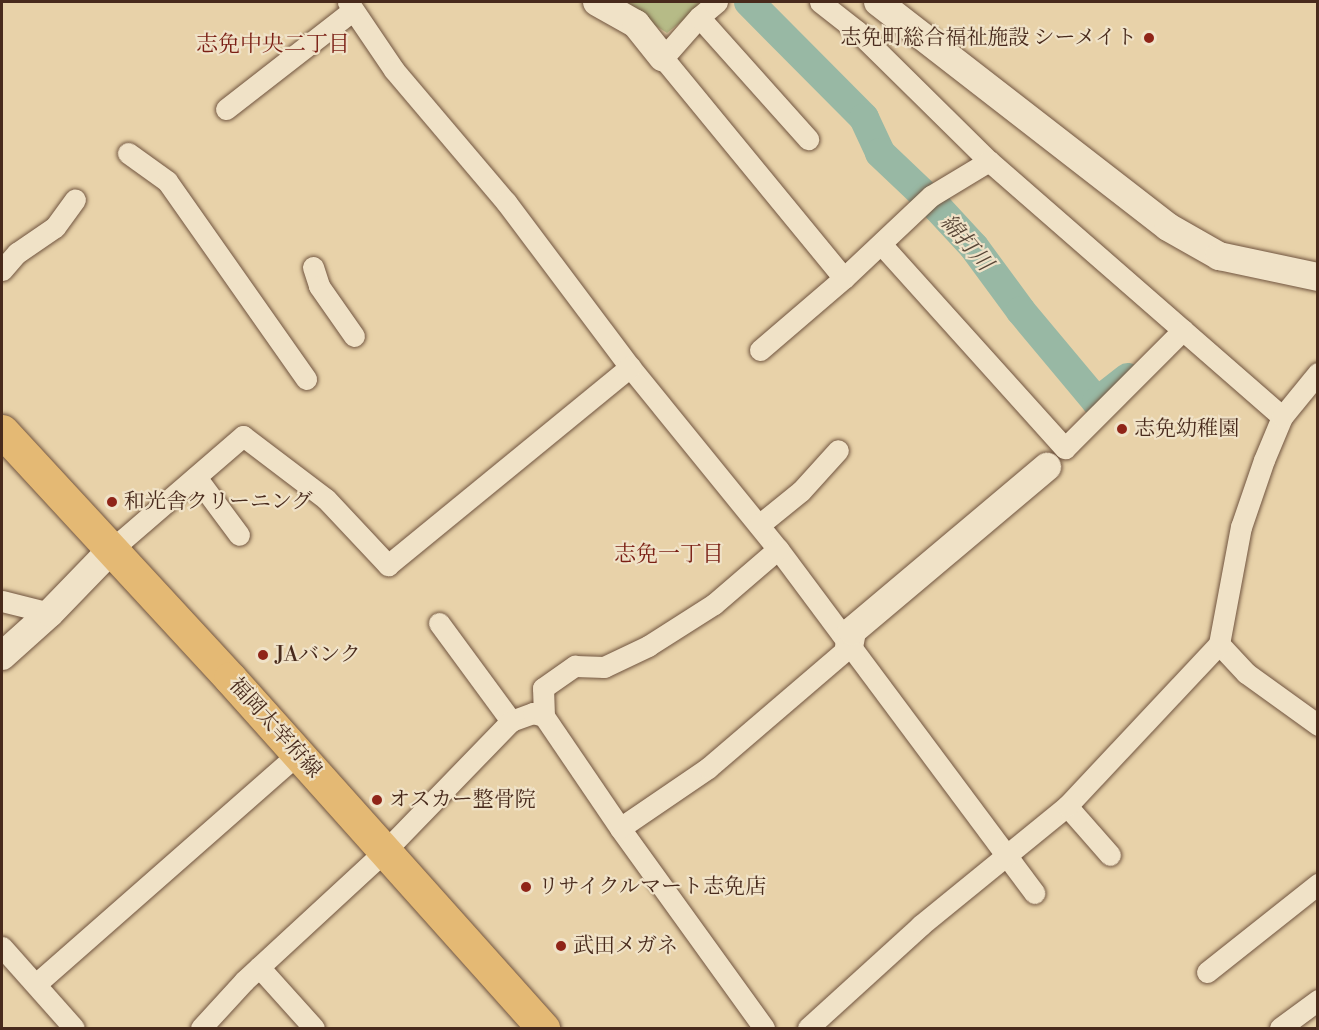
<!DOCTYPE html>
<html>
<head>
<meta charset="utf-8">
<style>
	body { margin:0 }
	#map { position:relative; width:1319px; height:1030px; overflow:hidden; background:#e8d2a9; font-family:"Libre Bodoni","Noto Serif JP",serif }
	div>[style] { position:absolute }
	.green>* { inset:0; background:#b6bb87 }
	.river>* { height:30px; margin:-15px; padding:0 15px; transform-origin:15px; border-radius:15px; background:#98b8a4 }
	.roads { filter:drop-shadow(0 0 2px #70543f) drop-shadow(0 0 2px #70543f) }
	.street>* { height:21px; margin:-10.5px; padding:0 10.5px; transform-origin:10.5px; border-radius:10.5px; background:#f0e2c7 }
	.secondary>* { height:28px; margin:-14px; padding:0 14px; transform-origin:14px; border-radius:14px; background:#f0e2c7 }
	.primary>* { height:33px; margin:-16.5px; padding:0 16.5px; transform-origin:16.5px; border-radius:16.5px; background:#e4b974 }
	.dots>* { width:16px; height:16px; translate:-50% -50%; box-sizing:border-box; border:3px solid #f0e2c7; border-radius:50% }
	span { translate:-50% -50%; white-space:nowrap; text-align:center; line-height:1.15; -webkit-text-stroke:4.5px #f0e2c7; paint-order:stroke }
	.poi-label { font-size:21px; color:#482a1c }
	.right { translate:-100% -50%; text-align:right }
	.left { translate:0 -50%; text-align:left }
	.street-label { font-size:21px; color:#482a1c }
	.neighbourhood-label { font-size:22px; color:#7a1f14 }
	.water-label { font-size:22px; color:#584637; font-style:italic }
	.frame { position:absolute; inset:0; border:3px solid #482a1c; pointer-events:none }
</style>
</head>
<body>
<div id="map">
	<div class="green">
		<i style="clip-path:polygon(619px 2px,706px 2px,667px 33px)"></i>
	</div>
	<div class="river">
		<i style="left:749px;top:2px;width:163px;rotate:45.2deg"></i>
		<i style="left:864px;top:118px;width:38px;rotate:65deg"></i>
		<i style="left:880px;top:153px;width:79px;rotate:43.5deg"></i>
		<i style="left:937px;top:207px;width:54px;rotate:47.2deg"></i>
		<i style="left:974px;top:247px;width:79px;rotate:53.7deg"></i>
		<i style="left:1021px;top:311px;width:119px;rotate:50.1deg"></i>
		<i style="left:1097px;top:402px;width:39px;rotate:-38deg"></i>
	</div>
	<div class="roads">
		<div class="street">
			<i style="left:348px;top:2px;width:82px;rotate:55.9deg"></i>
			<i style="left:394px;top:70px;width:173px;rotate:49.7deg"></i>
			<i style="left:506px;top:202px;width:206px;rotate:53.1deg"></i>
			<i style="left:630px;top:367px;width:235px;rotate:50.9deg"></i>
			<i style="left:778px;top:549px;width:429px;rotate:53.3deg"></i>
			<i style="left:717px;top:2px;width:23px;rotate:140deg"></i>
			<i style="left:699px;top:17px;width:55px;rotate:131.3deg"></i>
			<i style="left:663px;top:58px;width:285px;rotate:50.6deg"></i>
			<i style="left:820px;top:2px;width:47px;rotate:38.1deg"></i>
			<i style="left:857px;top:31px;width:185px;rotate:44.6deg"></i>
			<i style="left:989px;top:161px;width:389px;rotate:41.1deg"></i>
			<i style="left:699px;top:17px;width:164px;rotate:48.2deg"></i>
			<i style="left:226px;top:109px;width:161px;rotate:-37.9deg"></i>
			<i style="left:128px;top:153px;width:48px;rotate:35.7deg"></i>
			<i style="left:167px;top:181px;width:242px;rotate:54.9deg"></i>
			<i style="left:881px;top:244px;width:275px;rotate:48deg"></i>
			<i style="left:1065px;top:448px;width:167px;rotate:-45deg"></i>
			<i style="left:313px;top:267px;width:20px;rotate:72deg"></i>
			<i style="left:319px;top:286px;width:61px;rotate:55deg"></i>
			<i style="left:2px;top:270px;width:23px;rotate:-49deg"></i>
			<i style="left:17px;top:253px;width:46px;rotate:-34.4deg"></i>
			<i style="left:55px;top:227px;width:34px;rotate:-54deg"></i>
			<i style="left:760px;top:350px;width:111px;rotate:-40.6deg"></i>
			<i style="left:844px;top:278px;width:120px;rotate:-43.3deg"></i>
			<i style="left:931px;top:196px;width:68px;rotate:-31.1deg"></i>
			<i style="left:196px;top:477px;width:72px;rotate:53.4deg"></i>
			<i style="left:759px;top:525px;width:54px;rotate:-39deg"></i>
			<i style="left:801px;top:491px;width:55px;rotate:-47.9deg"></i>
			<i style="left:112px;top:549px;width:173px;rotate:-40.8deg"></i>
			<i style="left:243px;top:436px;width:104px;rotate:37.2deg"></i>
			<i style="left:326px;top:499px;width:91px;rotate:46.8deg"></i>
			<i style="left:388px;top:565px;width:313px;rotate:-39.3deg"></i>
			<i style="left:2px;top:601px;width:49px;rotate:14deg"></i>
			<i style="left:439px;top:623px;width:122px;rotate:53.7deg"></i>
			<i style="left:1219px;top:644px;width:40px;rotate:47deg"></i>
			<i style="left:1246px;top:673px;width:89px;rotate:35.8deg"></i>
			<i style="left:1067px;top:806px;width:65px;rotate:48.7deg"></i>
			<i style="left:620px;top:828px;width:107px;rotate:-34.3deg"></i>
			<i style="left:708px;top:768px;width:186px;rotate:-40.6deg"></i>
			<i style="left:2px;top:947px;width:108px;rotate:48.4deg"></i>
			<i style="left:259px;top:967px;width:82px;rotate:48deg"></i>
			<i style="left:1207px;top:972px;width:142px;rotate:-38.4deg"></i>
			<i style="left:36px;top:984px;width:349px;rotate:-41.3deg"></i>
			<i style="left:201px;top:1028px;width:64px;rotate:-47.5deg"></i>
			<i style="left:244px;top:981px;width:192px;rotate:-42.7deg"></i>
			<i style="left:385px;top:851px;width:181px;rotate:-45.9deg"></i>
			<i style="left:511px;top:721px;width:23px;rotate:-20deg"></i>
			<i style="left:533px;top:713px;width:11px;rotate:15deg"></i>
			<i style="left:764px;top:1028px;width:246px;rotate:-125.8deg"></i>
			<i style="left:620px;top:828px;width:135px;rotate:-124.2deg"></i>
			<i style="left:544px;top:716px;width:28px;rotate:-92deg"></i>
			<i style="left:543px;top:688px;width:39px;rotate:-35deg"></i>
			<i style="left:575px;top:666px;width:29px;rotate:2deg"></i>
			<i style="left:604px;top:667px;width:49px;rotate:-25.5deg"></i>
			<i style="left:648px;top:646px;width:78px;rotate:-32.5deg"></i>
			<i style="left:714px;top:604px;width:84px;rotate:-40.7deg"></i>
			<i style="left:808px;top:1028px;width:153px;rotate:-42.3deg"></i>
			<i style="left:921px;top:925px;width:188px;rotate:-39.2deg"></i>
			<i style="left:1067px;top:806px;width:222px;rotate:-46.8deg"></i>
			<i style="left:1219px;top:644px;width:119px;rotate:-79.4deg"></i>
			<i style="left:1241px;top:527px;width:71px;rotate:-71.1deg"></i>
			<i style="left:1264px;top:460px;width:47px;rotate:-67.3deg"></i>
			<i style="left:1282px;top:417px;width:57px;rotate:-50.7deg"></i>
			<i style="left:1280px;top:1028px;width:47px;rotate:-36.4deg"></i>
		</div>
		<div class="secondary">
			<i style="left:597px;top:2px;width:45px;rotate:29.4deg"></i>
			<i style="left:636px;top:24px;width:43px;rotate:51.5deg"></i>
			<i style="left:878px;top:2px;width:367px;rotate:37.8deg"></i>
			<i style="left:1168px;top:227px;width:59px;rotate:29.6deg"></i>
			<i style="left:1219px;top:256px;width:101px;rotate:12deg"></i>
			<i style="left:849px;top:647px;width:16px;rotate:-79deg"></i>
			<i style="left:852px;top:631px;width:255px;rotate:-40.1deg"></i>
			<i style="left:2px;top:656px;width:64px;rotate:-41.9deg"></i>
			<i style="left:50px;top:613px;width:89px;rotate:-45.9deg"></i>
		</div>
		<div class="primary">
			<i style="left:2px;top:431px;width:336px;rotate:47.3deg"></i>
			<i style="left:230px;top:678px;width:470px;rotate:48.2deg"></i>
		</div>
	</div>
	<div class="dots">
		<i style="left:1149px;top:38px;background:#8f2418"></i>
		<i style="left:1122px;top:429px;background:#8f2418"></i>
		<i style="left:112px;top:502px;background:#8f2418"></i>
		<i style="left:263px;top:655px;background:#8f2418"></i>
		<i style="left:377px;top:800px;background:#8f2418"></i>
		<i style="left:526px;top:887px;background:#8f2418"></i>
		<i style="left:561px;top:946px;background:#8f2418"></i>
	</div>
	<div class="poi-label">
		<span class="right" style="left:1137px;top:38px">志免町総合福祉施設 シーメイト</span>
		<span class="left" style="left:1134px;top:429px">志免幼稚園</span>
		<span class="left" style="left:124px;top:502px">和光舎クリーニング</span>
		<span class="left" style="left:275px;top:655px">JAバンク</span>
		<span class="left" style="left:389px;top:800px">オスカー整骨院</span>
		<span class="left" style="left:538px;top:887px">リサイクルマート志免店</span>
		<span class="left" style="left:573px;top:946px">武田メガネ</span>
	</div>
	<div class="street-label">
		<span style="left:275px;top:728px;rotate:48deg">福岡太宰府線</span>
	</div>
	<div class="neighbourhood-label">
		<span style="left:273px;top:45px">志免中央二丁目</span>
		<span style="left:669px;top:555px">志免一丁目</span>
	</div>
	<div class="water-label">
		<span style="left:966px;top:243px;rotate:49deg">綿打川</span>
	</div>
	<div class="frame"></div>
</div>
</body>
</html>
